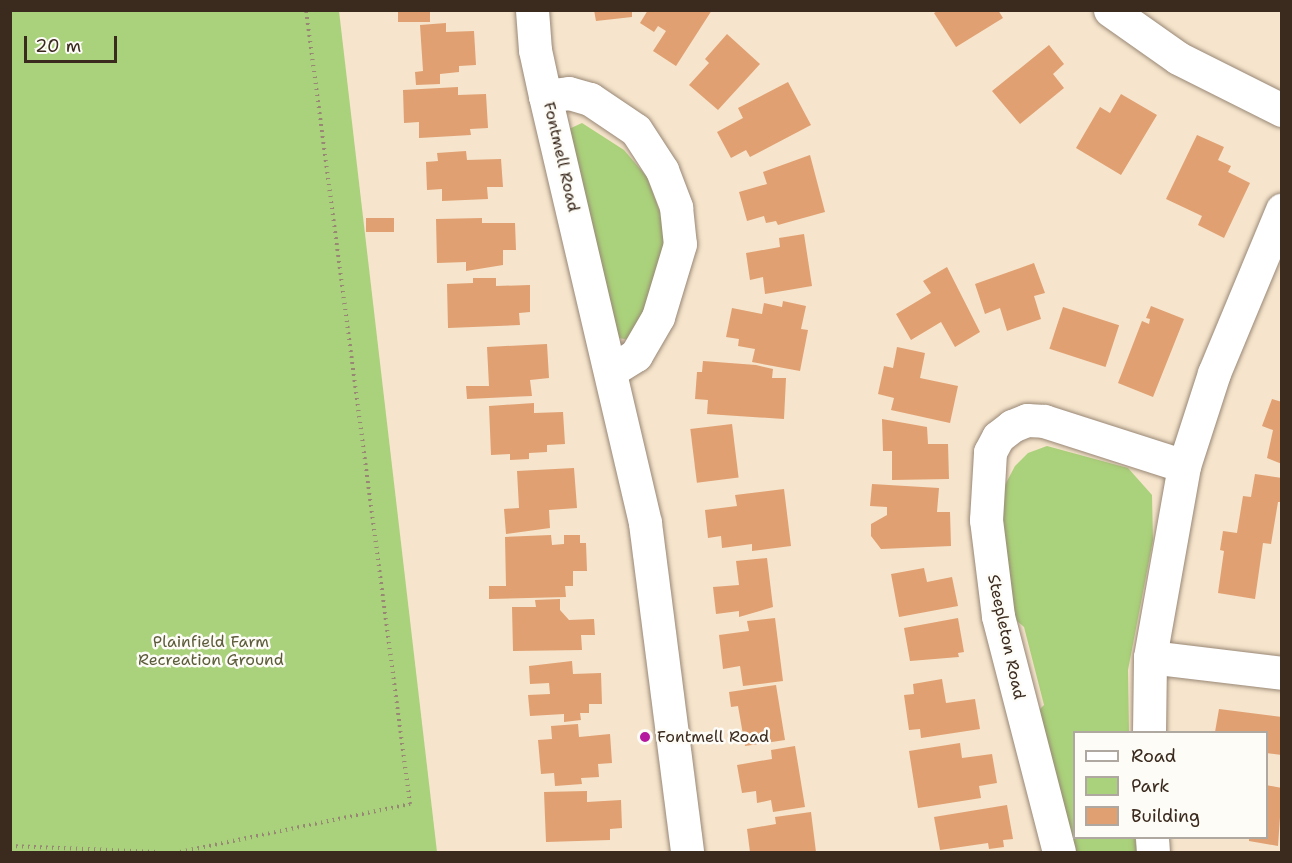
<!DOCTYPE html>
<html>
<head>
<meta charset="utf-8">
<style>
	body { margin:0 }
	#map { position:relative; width:1292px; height:863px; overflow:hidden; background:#f6e4cc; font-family:"Shantell Sans",sans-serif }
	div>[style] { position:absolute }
	.green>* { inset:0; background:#aad17b }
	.building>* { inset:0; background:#e0a071; transform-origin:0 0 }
	.path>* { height:4px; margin-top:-2px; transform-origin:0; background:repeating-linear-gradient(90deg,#988775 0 1.5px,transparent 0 6px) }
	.roads { filter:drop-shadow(0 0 2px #988775) drop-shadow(0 0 2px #988775) }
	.minor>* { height:33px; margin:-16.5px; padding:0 16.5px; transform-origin:16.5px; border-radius:16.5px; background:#fff }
	.dots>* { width:16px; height:16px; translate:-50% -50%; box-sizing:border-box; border:3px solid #fdfcf7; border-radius:50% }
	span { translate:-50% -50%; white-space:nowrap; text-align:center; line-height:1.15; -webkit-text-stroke:5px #fdfcf7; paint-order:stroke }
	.street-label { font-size:16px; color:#3b2a1e }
	.park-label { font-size:16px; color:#5c5c3a }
	.poi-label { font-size:16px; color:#3b2a1e }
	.left { translate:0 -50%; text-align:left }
	.frame { position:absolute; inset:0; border:12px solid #3b2a1e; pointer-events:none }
	.legend { position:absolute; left:1073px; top:731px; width:195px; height:108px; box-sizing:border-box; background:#fdfcf7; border:2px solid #afa8a0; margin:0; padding:8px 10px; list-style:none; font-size:18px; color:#3b2a1e }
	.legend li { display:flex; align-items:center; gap:12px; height:30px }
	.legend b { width:30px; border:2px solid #afa8a0 }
	.scale { position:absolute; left:24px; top:36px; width:93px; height:27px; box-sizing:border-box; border:3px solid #3b2a1e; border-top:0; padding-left:8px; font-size:18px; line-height:21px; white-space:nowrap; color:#3b2a1e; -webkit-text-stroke:4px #fdfcf7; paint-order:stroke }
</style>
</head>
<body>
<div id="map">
	<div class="green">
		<i style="clip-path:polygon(10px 11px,339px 11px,437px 852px,11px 852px)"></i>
		<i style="clip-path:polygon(582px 123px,624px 150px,647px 177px,660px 212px,666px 247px,650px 302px,629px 340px,619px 338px,615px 326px,569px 129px)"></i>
		<i style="clip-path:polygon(1047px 446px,1128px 468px,1152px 495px,1153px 540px,1128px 670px,1129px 732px,1074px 732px,1074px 838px,1135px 838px,1137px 852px,1071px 852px,1039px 710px,1044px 705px,1024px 627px,1010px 615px,1002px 507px,1005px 485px,1015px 466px,1028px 453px)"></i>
	</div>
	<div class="building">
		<i style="left:398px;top:10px;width:32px;height:12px"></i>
		<i style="clip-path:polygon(594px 10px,632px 10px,632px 17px,596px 21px)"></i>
		<i style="clip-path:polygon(648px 10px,712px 10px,676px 66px,653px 51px,666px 31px,658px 26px,654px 32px,640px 23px)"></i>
		<i style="clip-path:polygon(939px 10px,998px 10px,1003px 18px,956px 47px,934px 13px)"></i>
		<i style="clip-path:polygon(446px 23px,446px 32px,474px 31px,476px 65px,459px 66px,459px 72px,440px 74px,440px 84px,416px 85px,415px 72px,423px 71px,420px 25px)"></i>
		<i style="clip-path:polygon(727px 34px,760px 64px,718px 110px,689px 85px,709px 63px,705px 59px)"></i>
		<i style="clip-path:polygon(1049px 45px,1064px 64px,1053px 74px,1064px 88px,1020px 124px,992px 91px)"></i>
		<i style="clip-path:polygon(788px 82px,811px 125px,750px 157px,746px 150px,731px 158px,717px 132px,743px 118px,738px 108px)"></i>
		<i style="clip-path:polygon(458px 87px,458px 95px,486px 94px,488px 128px,470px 129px,471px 135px,419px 138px,419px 122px,404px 123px,403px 90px)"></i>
		<i style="clip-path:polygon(1121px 94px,1157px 115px,1121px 175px,1076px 148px,1100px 107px,1110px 113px)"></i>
		<i style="clip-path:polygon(1197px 135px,1224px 147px,1218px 160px,1231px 166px,1228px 172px,1250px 183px,1224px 238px,1198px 225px,1202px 216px,1166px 199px)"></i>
		<i style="clip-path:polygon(466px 151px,467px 160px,501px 159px,503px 187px,487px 187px,488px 199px,442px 201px,442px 189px,427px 190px,426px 162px,438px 161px,437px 153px)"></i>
		<i style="clip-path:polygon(810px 155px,825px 212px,778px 225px,776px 221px,766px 223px,764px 216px,747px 221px,739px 192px,767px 184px,763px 172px)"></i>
		<i style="left:366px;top:218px;width:28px;height:14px"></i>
		<i style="clip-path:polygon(482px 218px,482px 223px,515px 223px,516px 250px,503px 250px,503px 265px,466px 271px,466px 262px,437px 263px,436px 219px)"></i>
		<i style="clip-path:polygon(804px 234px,812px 286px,765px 294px,763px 277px,750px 280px,746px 253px,780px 247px,779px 238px)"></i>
		<i style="clip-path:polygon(1034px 263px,1045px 293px,1034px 296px,1041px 319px,1007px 331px,1000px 308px,985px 314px,975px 284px)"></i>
		<i style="clip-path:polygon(947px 267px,980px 332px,955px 347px,941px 322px,911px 340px,896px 314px,931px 293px,923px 281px)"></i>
		<i style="clip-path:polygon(473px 278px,496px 278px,496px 286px,530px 285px,530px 312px,519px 313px,520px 325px,448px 328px,447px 284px,473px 283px)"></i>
		<i style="clip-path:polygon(783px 301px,806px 306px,801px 329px,808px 330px,800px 371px,752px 362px,755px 349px,738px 346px,739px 339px,726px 337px,732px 308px,762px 314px,764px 303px,782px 307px)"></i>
		<i style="clip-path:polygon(1151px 306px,1184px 319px,1153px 397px,1118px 383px,1142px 321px,1149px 324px,1150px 319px,1146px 318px)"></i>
		<i style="left:1063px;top:307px;width:59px;height:44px;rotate:18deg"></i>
		<i style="clip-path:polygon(547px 344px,549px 378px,530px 380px,532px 396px,467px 399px,466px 386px,489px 386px,487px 347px)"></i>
		<i style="clip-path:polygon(897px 347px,925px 353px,920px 378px,958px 386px,950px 423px,891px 410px,894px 398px,878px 394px,884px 366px,893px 368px)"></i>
		<i style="clip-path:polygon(703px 361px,756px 365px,773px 369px,772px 378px,786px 378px,784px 419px,707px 414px,708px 400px,695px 399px,697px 372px,702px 372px)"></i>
		<i style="clip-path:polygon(1272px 399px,1282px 402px,1282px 464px,1267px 458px,1273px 430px,1262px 426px)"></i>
		<i style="clip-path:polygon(534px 403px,534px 413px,563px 412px,565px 444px,547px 445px,547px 452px,529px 453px,529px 459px,510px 460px,510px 454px,491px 455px,489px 406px)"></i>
		<i style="clip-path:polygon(882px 419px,927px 427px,928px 444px,948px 444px,949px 479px,892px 480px,892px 451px,883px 451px)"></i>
		<i style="left:732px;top:424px;width:54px;height:42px;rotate:83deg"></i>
		<i style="clip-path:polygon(574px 468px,577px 508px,549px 510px,550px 528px,506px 534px,504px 509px,519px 508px,517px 471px)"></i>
		<i style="clip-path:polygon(1255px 474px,1282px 478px,1282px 502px,1278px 502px,1271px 544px,1263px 543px,1255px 599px,1218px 593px,1224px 551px,1220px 550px,1223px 531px,1237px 533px,1243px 496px,1251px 497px)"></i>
		<i style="clip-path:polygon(872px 484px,939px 488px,937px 512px,950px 512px,951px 546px,881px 549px,871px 536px,871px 524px,887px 515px,887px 507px,870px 506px)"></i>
		<i style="clip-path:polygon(784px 489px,791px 546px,752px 551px,752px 544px,722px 548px,721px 536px,708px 538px,705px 510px,737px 506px,735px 495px)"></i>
		<i style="clip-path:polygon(551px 535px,552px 545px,564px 544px,564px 535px,580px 535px,580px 543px,586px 543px,587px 571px,573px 571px,573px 586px,565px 586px,566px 597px,489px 599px,489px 586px,506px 586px,505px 537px)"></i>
		<i style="clip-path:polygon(767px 558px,773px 607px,739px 617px,739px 611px,716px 614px,713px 587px,739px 585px,736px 561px)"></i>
		<i style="clip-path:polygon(924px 568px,927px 582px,952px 577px,958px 606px,899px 617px,891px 574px)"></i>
		<i style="clip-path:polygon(560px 599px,560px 610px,569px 620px,594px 619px,595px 635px,581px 635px,582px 650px,513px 651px,512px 607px,536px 607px,535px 600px)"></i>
		<i style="clip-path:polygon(775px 618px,783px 681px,743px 686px,740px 666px,723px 669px,719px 635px,749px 631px,747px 621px)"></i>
		<i style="clip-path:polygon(958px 618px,964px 652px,958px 653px,959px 657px,910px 661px,904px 628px)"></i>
		<i style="clip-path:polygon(572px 661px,573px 674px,601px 673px,602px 704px,589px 704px,589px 713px,580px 713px,581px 720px,564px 722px,564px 714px,530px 716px,528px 695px,550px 694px,549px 683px,530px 684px,529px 666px)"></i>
		<i style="clip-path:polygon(942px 679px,946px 703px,975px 699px,980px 729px,921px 738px,920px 729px,909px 730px,904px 695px,914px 694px,913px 684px)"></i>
		<i style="clip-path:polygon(776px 685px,785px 740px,745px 746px,738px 706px,731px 707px,729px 692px)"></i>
		<i style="clip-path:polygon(1219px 709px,1282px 717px,1282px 755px,1266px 753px,1266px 732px,1215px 732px)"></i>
		<i style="clip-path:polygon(578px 724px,579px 737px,610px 734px,612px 763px,598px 764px,599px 777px,581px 778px,582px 784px,555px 786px,554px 773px,541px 774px,538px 740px,552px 739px,551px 726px)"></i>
		<i style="clip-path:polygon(960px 743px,962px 758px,992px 754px,997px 783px,979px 786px,981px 798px,918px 808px,909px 751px)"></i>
		<i style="clip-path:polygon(795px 746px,805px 807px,773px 812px,771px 800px,757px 803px,756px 791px,742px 793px,737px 765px,772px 759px,771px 750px)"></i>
		<i style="clip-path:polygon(1266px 785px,1282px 788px,1278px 846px,1249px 841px,1249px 838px,1266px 838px)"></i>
		<i style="clip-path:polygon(587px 791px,587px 802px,621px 800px,622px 828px,610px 829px,610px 840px,546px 842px,544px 792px)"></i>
		<i style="clip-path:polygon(1007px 805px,1013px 839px,1003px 840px,1004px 847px,989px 849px,988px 843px,940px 850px,934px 817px)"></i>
		<i style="clip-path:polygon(811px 812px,816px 852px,750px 852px,747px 829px,776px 824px,775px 817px)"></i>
	</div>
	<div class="path">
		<i style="left:10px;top:846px;width:148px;rotate:2.3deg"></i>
		<i style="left:180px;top:852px;width:235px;rotate:-11.8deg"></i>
		<i style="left:410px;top:804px;width:801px;rotate:-97.46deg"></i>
	</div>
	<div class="roads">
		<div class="minor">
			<i style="left:532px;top:10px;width:40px;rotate:85.7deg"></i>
			<i style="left:535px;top:50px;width:47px;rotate:77.7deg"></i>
			<i style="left:545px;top:96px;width:439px;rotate:76.8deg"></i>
			<i style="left:645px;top:523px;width:332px;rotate:82.7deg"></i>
			<i style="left:1110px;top:10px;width:83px;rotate:35.2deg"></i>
			<i style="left:1178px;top:58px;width:116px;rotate:26.6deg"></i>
			<i style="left:545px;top:96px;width:24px;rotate:-7deg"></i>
			<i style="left:569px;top:93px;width:22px;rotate:16deg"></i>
			<i style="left:590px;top:99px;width:55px;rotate:34deg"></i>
			<i style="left:636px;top:130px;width:48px;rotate:57deg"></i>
			<i style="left:662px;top:170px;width:40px;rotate:69deg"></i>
			<i style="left:676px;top:207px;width:37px;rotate:84deg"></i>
			<i style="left:680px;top:244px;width:76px;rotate:106.8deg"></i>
			<i style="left:658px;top:317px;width:44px;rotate:120.1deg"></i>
			<i style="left:636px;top:355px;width:28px;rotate:148deg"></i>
			<i style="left:1150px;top:657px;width:133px;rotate:6.9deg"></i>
			<i style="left:1149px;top:732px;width:75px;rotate:-89.2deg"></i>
			<i style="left:1150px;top:657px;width:194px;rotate:-79.9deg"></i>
			<i style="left:1184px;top:466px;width:98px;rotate:-72.1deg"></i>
			<i style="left:1214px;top:373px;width:177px;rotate:-67.4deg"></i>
			<i style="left:1152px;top:838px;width:14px;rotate:86deg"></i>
			<i style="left:1059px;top:852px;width:244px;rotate:-104.5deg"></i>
			<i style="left:998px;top:616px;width:97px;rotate:-97.1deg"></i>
			<i style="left:986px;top:520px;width:68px;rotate:-86.6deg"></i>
			<i style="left:990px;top:452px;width:17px;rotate:-62deg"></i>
			<i style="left:998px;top:437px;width:18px;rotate:-38deg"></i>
			<i style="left:1012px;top:426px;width:16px;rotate:-22deg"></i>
			<i style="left:1027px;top:420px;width:17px;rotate:3deg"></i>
			<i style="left:1044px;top:421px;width:147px;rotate:17.8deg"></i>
		</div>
	</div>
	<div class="dots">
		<i style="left:645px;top:737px;background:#b5179e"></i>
	</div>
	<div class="street-label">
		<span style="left:561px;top:157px;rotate:77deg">Fontmell Road</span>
		<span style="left:1006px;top:637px;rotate:78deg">Steepleton Road</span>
	</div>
	<div class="park-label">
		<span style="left:211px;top:651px">Plainfield Farm<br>Recreation Ground</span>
	</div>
	<div class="poi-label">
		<span class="left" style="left:657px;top:737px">Fontmell Road</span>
	</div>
	<div class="frame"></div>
	<ul class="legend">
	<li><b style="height:8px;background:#fff"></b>Road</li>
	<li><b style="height:16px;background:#aad17b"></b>Park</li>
	<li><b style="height:16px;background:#e0a071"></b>Building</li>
	</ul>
	<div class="scale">20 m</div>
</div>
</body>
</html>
